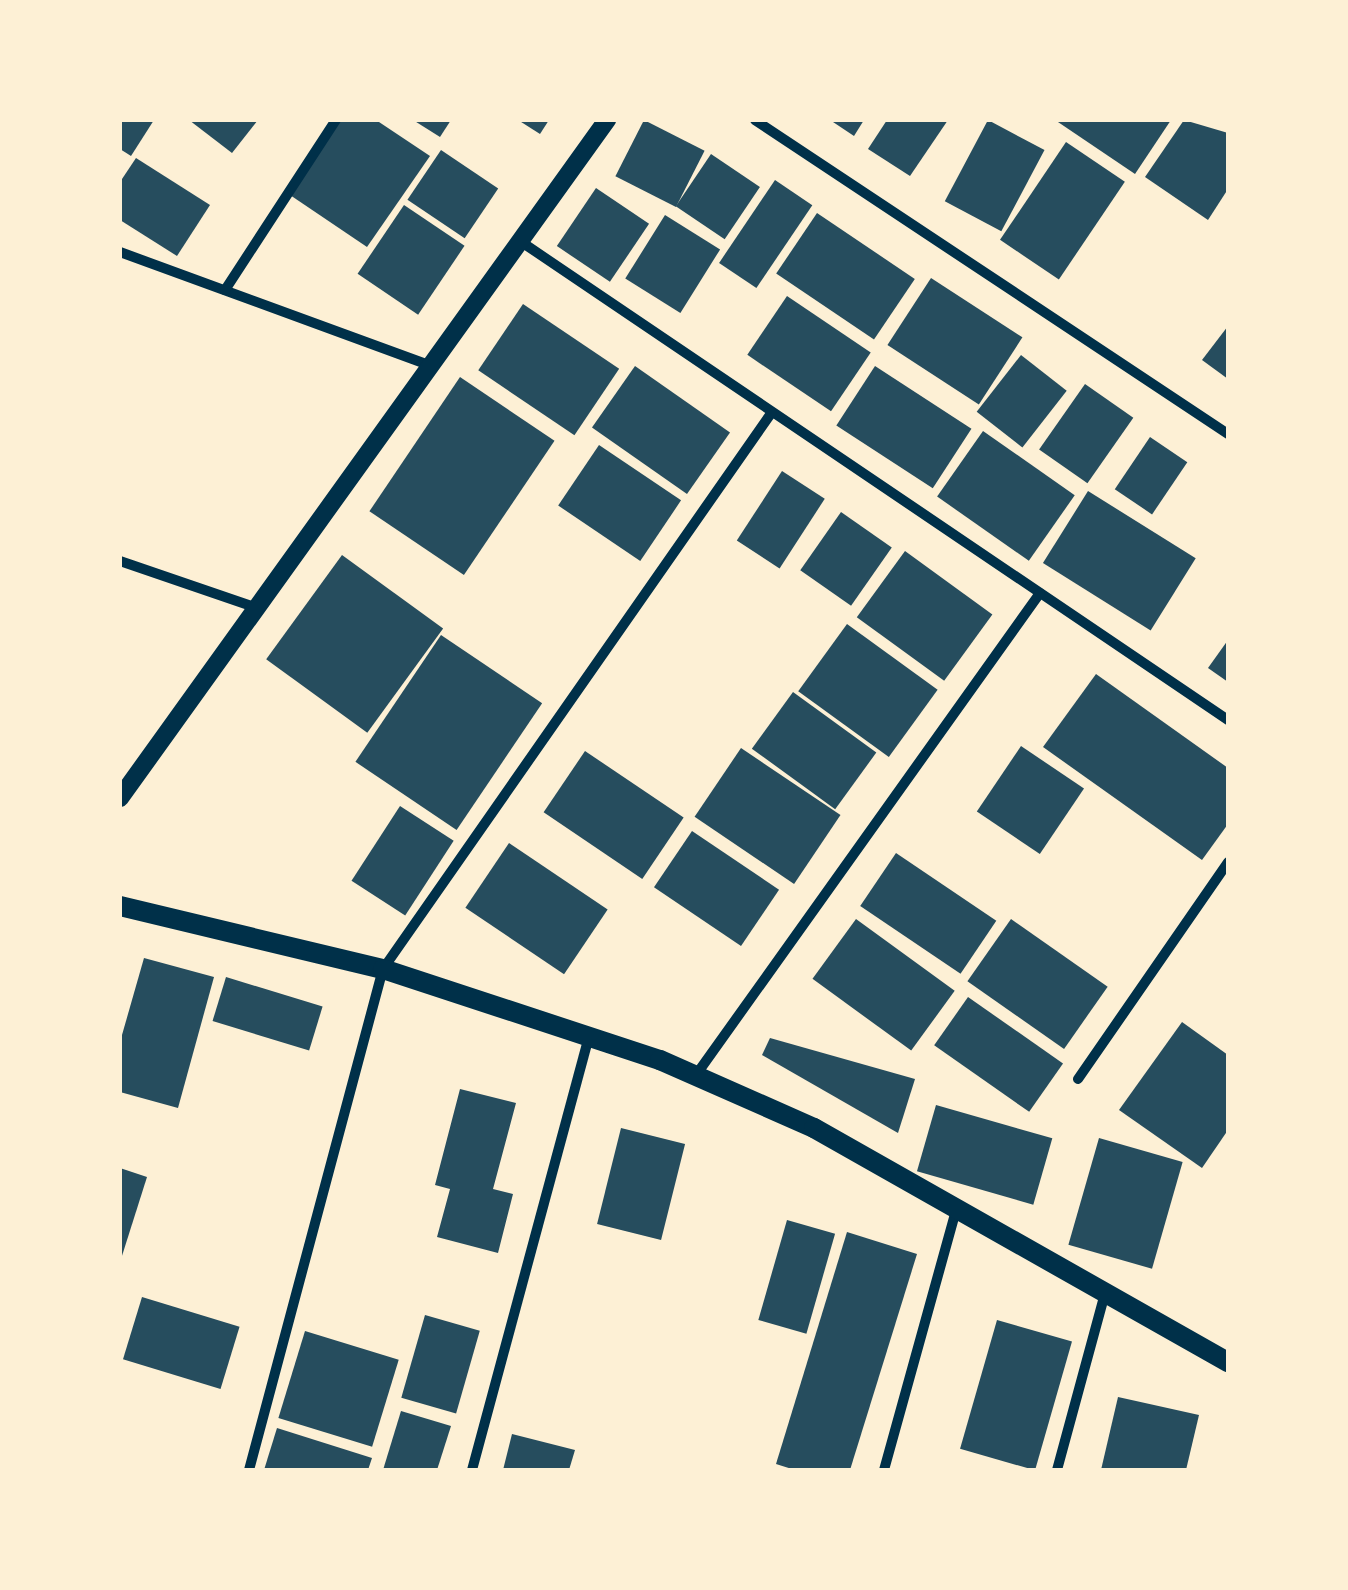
<!DOCTYPE html>
<html>
<head>
<meta charset="utf-8">
<style>
	body { margin:0 }
	#map { position:relative; width:1348px; height:1590px; overflow:hidden; background:#fdf0d5; font-family:Georgia,serif }
	div>[style] { position:absolute }
	.building>* { inset:0; background:#264d5e; transform-origin:0 0 }
	.minor>* { height:10px; margin:-5px; padding:0 5px; transform-origin:5px; border-radius:5px; background:#003049 }
	.tertiary>* { height:18px; margin:-9px; padding:0 9px; transform-origin:9px; border-radius:9px; background:#003049 }
	.secondary>* { height:20px; margin:-10px; padding:0 10px; transform-origin:10px; border-radius:10px; background:#003049 }
	span { translate:-50% -50%; white-space:nowrap; text-align:center; line-height:1.15; -webkit-text-stroke:8px #fdf0d5; paint-order:stroke }
	.frame { position:absolute; inset:0; border:122px solid #fdf0d5; pointer-events:none }
</style>
</head>
<body>
<div id="map">
	<div class="building">
		<i style="clip-path:polygon(120px 120px,154px 120px,131px 156px,120px 149px)"></i>
		<i style="clip-path:polygon(189px 120px,258px 120px,232px 153px)"></i>
		<i style="clip-path:polygon(341px 120px,376px 120px,430px 156px,367px 247px,290px 195px)"></i>
		<i style="clip-path:polygon(413px 120px,451px 120px,440px 137px)"></i>
		<i style="clip-path:polygon(518px 120px,549px 120px,540px 134px)"></i>
		<i style="left:644px;top:120px;width:68px;height:63px;rotate:27deg"></i>
		<i style="clip-path:polygon(830px 120px,864px 120px,854px 136px)"></i>
		<i style="clip-path:polygon(887px 120px,948px 120px,910px 176px,868px 149px)"></i>
		<i style="left:988px;top:120px;width:64px;height:92px;rotate:28deg"></i>
		<i style="clip-path:polygon(1055px 120px,1171px 120px,1135px 174px)"></i>
		<i style="clip-path:polygon(1184px 120px,1228px 133px,1228px 189px,1208px 220px,1145px 177px)"></i>
		<i style="left:1066px;top:142px;width:71px;height:118px;rotate:34deg"></i>
		<i style="left:441px;top:150px;width:69px;height:60px;rotate:34deg"></i>
		<i style="left:711px;top:154px;width:59px;height:63px;rotate:34deg"></i>
		<i style="clip-path:polygon(136px 158px,210px 205px,177px 256px,120px 220px,120px 182px)"></i>
		<i style="left:775px;top:180px;width:45px;height:100px;rotate:34deg"></i>
		<i style="left:596px;top:188px;width:64px;height:70px;rotate:34deg"></i>
		<i style="left:404px;top:205px;width:73px;height:83px;rotate:34deg"></i>
		<i style="left:817px;top:213px;width:118px;height:73px;rotate:34deg"></i>
		<i style="left:665px;top:215px;width:65px;height:75px;rotate:32deg"></i>
		<i style="left:931px;top:278px;width:109px;height:80px;rotate:33deg"></i>
		<i style="left:787px;top:296px;width:101px;height:71px;rotate:34deg"></i>
		<i style="left:523px;top:304px;width:116px;height:80px;rotate:34deg"></i>
		<i style="clip-path:polygon(1228px 326px,1228px 379px,1202px 360px)"></i>
		<i style="left:1021px;top:355px;width:58px;height:72px;rotate:38deg"></i>
		<i style="left:635px;top:366px;width:116px;height:75px;rotate:35deg"></i>
		<i style="left:875px;top:366px;width:115px;height:71px;rotate:33deg"></i>
		<i style="left:460px;top:377px;width:114px;height:162px;rotate:34deg"></i>
		<i style="left:1085px;top:384px;width:59px;height:80px;rotate:35deg"></i>
		<i style="left:983px;top:431px;width:112px;height:80px;rotate:35deg"></i>
		<i style="left:1150px;top:437px;width:45px;height:63px;rotate:34deg"></i>
		<i style="left:599px;top:445px;width:99px;height:73px;rotate:34deg"></i>
		<i style="left:782px;top:471px;width:51px;height:83px;rotate:33deg"></i>
		<i style="left:1088px;top:491px;width:127px;height:85px;rotate:32deg"></i>
		<i style="left:841px;top:512px;width:62px;height:71px;rotate:35deg"></i>
		<i style="left:905px;top:551px;width:108px;height:82px;rotate:36deg"></i>
		<i style="left:342px;top:555px;width:125px;height:129px;rotate:36deg"></i>
		<i style="left:847px;top:624px;width:112px;height:83px;rotate:36deg"></i>
		<i style="left:441px;top:635px;width:122px;height:153px;rotate:34deg"></i>
		<i style="clip-path:polygon(1228px 640px,1228px 682px,1208px 668px)"></i>
		<i style="clip-path:polygon(1096px 674px,1228px 768px,1228px 824px,1202px 860px,1043px 747px)"></i>
		<i style="left:793px;top:692px;width:103px;height:70px;rotate:36deg"></i>
		<i style="left:1021px;top:746px;width:76px;height:79px;rotate:34deg"></i>
		<i style="left:741px;top:748px;width:120px;height:83px;rotate:34deg"></i>
		<i style="left:585px;top:751px;width:119px;height:74px;rotate:34deg"></i>
		<i style="left:400px;top:806px;width:64px;height:89px;rotate:33deg"></i>
		<i style="left:692px;top:831px;width:105px;height:68px;rotate:34deg"></i>
		<i style="left:509px;top:843px;width:119px;height:78px;rotate:34deg"></i>
		<i style="left:896px;top:853px;width:121px;height:64px;rotate:34deg"></i>
		<i style="left:856px;top:919px;width:122px;height:74px;rotate:36deg"></i>
		<i style="left:1011px;top:919px;width:118px;height:76px;rotate:35deg"></i>
		<i style="clip-path:polygon(144px 958px,214px 977px,178px 1108px,120px 1092px,120px 1042px)"></i>
		<i style="left:226px;top:977px;width:101px;height:46px;rotate:17deg"></i>
		<i style="left:968px;top:997px;width:116px;height:59px;rotate:35deg"></i>
		<i style="clip-path:polygon(1182px 1022px,1228px 1055px,1228px 1130px,1202px 1168px,1119px 1110px)"></i>
		<i style="clip-path:polygon(770px 1038px,915px 1079px,898px 1133px,762px 1055px)"></i>
		<i style="clip-path:polygon(460px 1089px,516px 1103px,493px 1189px,513px 1194px,498px 1253px,437px 1237px,450px 1189px,435px 1185px)"></i>
		<i style="left:936px;top:1105px;width:121px;height:69px;rotate:16deg"></i>
		<i style="left:621px;top:1128px;width:66px;height:99px;rotate:14deg"></i>
		<i style="left:1099px;top:1138px;width:87px;height:111px;rotate:16deg"></i>
		<i style="clip-path:polygon(120px 1168px,147px 1177px,121px 1259px,120px 1259px)"></i>
		<i style="left:787px;top:1220px;width:50px;height:104px;rotate:16deg"></i>
		<i style="clip-path:polygon(847px 1232px,917px 1254px,850px 1470px,795px 1470px,776px 1464px)"></i>
		<i style="left:142px;top:1297px;width:102px;height:65px;rotate:17deg"></i>
		<i style="left:425px;top:1315px;width:57px;height:86px;rotate:16deg"></i>
		<i style="left:997px;top:1320px;width:78px;height:134px;rotate:16deg"></i>
		<i style="left:305px;top:1331px;width:98px;height:91px;rotate:17deg"></i>
		<i style="clip-path:polygon(1118px 1397px,1199px 1415px,1186px 1470px,1101px 1470px)"></i>
		<i style="clip-path:polygon(401px 1411px,451px 1426px,437px 1470px,383px 1470px)"></i>
		<i style="clip-path:polygon(277px 1428px,372px 1458px,368px 1470px,264px 1470px)"></i>
		<i style="clip-path:polygon(512px 1434px,575px 1450px,569px 1470px,503px 1470px)"></i>
	</div>
	<div class="minor">
		<i style="left:755px;top:120px;width:568px;rotate:33.58deg"></i>
		<i style="left:520px;top:241px;width:855px;rotate:34.08deg"></i>
		<i style="left:120px;top:252px;width:331px;rotate:20.1deg"></i>
		<i style="left:225px;top:290px;width:203px;rotate:-56.9deg"></i>
		<i style="left:120px;top:561px;width:145px;rotate:18.9deg"></i>
		<i style="left:696px;top:1075px;width:592px;rotate:-54.48deg"></i>
		<i style="left:1078px;top:1079px;width:264px;rotate:-55.3deg"></i>
		<i style="left:249px;top:1470px;width:519px;rotate:-75.03deg"></i>
		<i style="left:383px;top:969px;width:679px;rotate:-55.07deg"></i>
		<i style="left:472px;top:1470px;width:452px;rotate:-74.9deg"></i>
		<i style="left:884px;top:1470px;width:269px;rotate:-74.5deg"></i>
		<i style="left:1057px;top:1470px;width:183px;rotate:-74.8deg"></i>
	</div>
	<div class="tertiary">
		<i style="left:120px;top:798px;width:835px;rotate:-54.31deg"></i>
	</div>
	<div class="secondary">
		<i style="left:120px;top:906px;width:270px;rotate:13.5deg"></i>
		<i style="left:383px;top:969px;width:292px;rotate:18.2deg"></i>
		<i style="left:660px;top:1060px;width:168px;rotate:23.8deg"></i>
		<i style="left:814px;top:1128px;width:476px;rotate:29.5deg"></i>
	</div>
	<div class="frame"></div>
</div>
</body>
</html>
